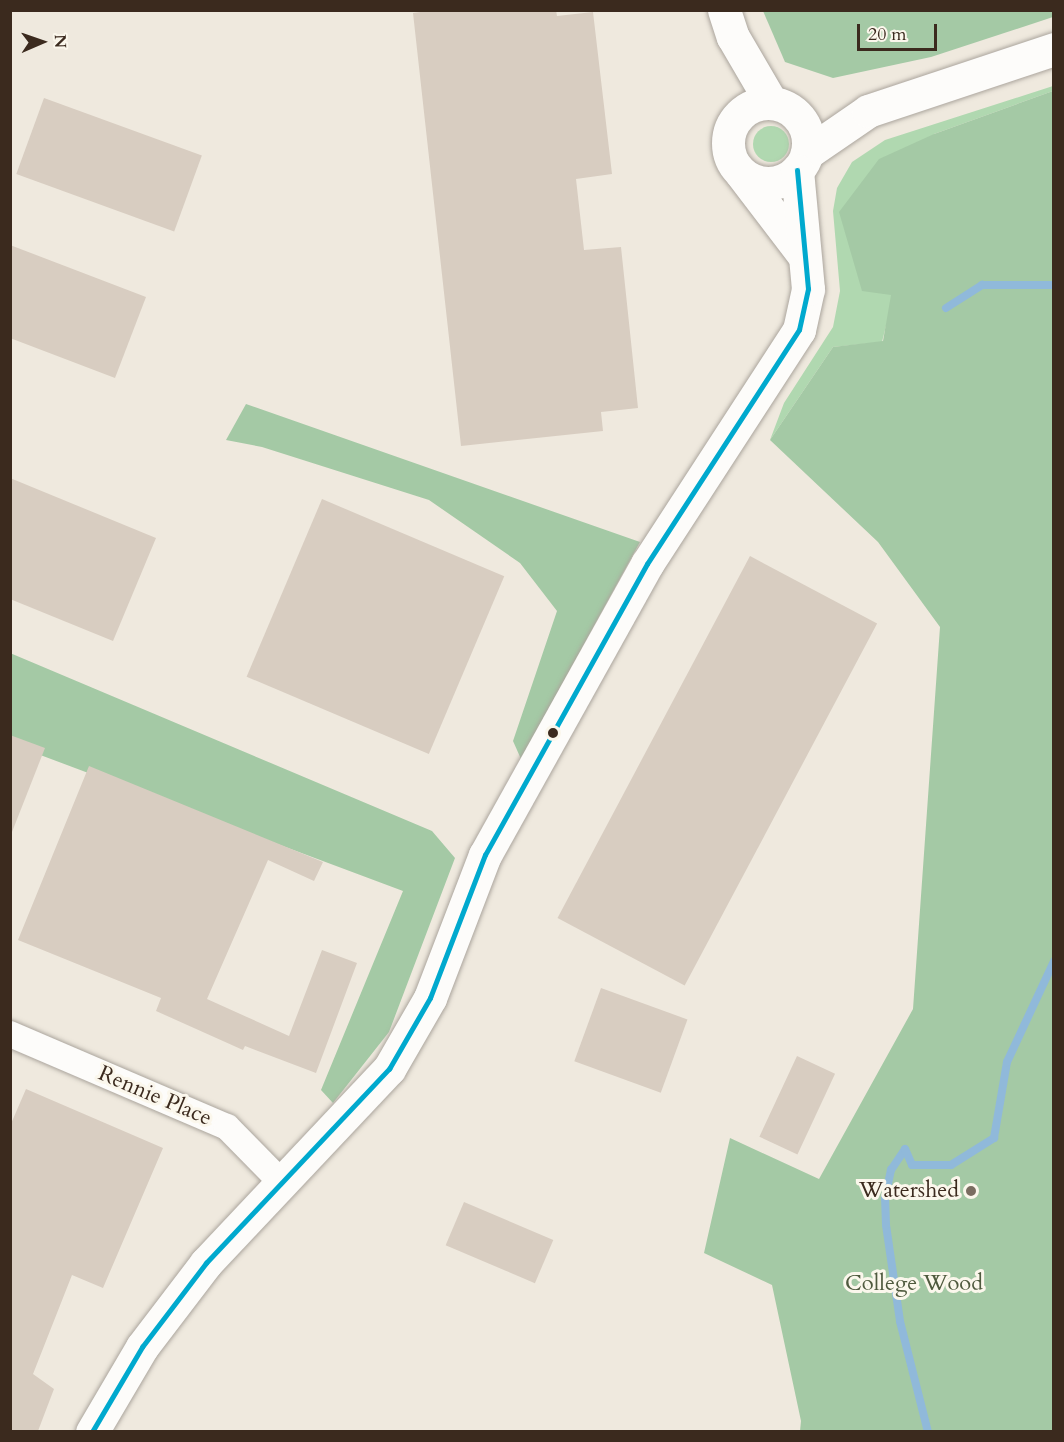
<!DOCTYPE html>
<html>
<head>
<meta charset="utf-8">
<style>
	body { margin:0 }
	#map { position:relative; width:1064px; height:1442px; overflow:hidden; background:#efe9de; font-family:Cardo,serif }
	div>[style] { position:absolute }
	.green>* { inset:0; background:#b0d8b0 }
	.round { border-radius:50% }
	.forest>* { inset:0; background:#a4c9a5 }
	.stream>* { height:8px; margin:-4px; padding:0 4px; transform-origin:4px; border-radius:4px; background:#90b9da }
	.building>* { inset:0; background:#d8cdc1; transform-origin:0 0 }
	.roads { filter:drop-shadow(0 0 2px #aba59d) drop-shadow(0 0 2px #aba59d) }
	.minor>* { height:26px; margin:-13px; padding:0 13px; transform-origin:13px; border-radius:13px; background:#fdfcfa }
	.tertiary>* { height:33px; margin:-16.5px; padding:0 16.5px; transform-origin:16.5px; border-radius:16.5px; background:#fdfcfa }
	.tertiary>.ring { margin:-16.5px; padding:0; box-sizing:content-box; background:none; border:33px solid #fdfcfa; border-radius:50% }
	.bus-1>* { height:4.5px; margin:-2.25px; padding:0 2.25px; transform-origin:2.25px; border-radius:2.25px; background:#00a9ce }
	.dots>* { width:16px; height:16px; translate:-50% -50%; box-sizing:border-box; border:3px solid #fbf7ec; border-radius:50% }
	span { translate:-50% -50%; white-space:nowrap; text-align:center; line-height:1.15; -webkit-text-stroke:6px #fbf7ec; paint-order:stroke }
	.street-label { font-size:22px; color:#3b2a1e }
	.poi-label { font-size:22px; color:#3b2a1e }
	.right { translate:-100% -50%; text-align:right }
	.park-label { font-size:22px; color:#4f5a3e }
	.frame { position:absolute; inset:0; border:12px solid #3b2a1e; pointer-events:none }
	.north { position:absolute; left:12px; top:12px; width:60px; height:60px; -webkit-text-stroke:4px #fbf7ec; paint-order:stroke; rotate:88deg; font-size:16px; font-weight:700; line-height:24px; text-align:center; color:#3b2a1e }
	.north::after { content:''; display:block; margin:auto; width:21px; height:27px; background:#3b2a1e; clip-path:polygon(50% 0,100% 100%,50% 72%,0 100%) }
	.scale { position:absolute; left:857px; top:24px; width:80px; height:27px; box-sizing:border-box; border:3px solid #3b2a1e; border-top:0; padding-left:8px; font-size:18px; line-height:21px; white-space:nowrap; color:#3b2a1e; -webkit-text-stroke:4px #fbf7ec; paint-order:stroke }
</style>
</head>
<body>
<div id="map">
	<div class="green">
		<i style="clip-path:polygon(1053px 86px,1053px 91px,934px 134px,882px 342px,833px 347px,770px 440px,784px 403px,833px 327px,840px 291px,833px 211px,837px 188px,852px 162px,885px 140px)"></i>
		<i class="round" style="left:753px;top:126px;width:36px;height:36px"></i>
	</div>
	<div class="forest">
		<i style="clip-path:polygon(1053px 10px,1053px 17px,931px 57px,833px 78px,785px 62px,763px 11px)"></i>
		<i style="clip-path:polygon(1053px 91px,1053px 1431px,800px 1431px,801px 1421px,772px 1285px,704px 1253px,730px 1138px,819px 1179px,913px 1009px,940px 627px,878px 542px,770px 440px,833px 347px,883px 341px,891px 295px,862px 291px,839px 212px,879px 159px,934px 134px)"></i>
		<i style="clip-path:polygon(246px 404px,640px 542px,521px 759px,513px 741px,557px 611px,520px 563px,429px 500px,262px 447px,226px 440px)"></i>
		<i style="clip-path:polygon(10px 653px,432px 831px,455px 858px,389px 1032px,333px 1103px,321px 1090px,403px 891px,11px 744px)"></i>
	</div>
	<div class="stream">
		<i style="left:946px;top:308px;width:43px;rotate:-32.6deg"></i>
		<i style="left:982px;top:285px;width:72px"></i>
		<i style="left:928px;top:1432px;width:114px;rotate:-104.2deg"></i>
		<i style="left:900px;top:1321px;width:97px;rotate:-98.3deg"></i>
		<i style="left:886px;top:1225px;width:27px;rotate:-92deg"></i>
		<i style="left:885px;top:1198px;width:29px;rotate:-78deg"></i>
		<i style="left:891px;top:1170px;width:25px;rotate:-56deg"></i>
		<i style="left:905px;top:1149px;width:17px;rotate:66deg"></i>
		<i style="left:912px;top:1165px;width:39px"></i>
		<i style="left:951px;top:1165px;width:51px;rotate:-32.1deg"></i>
		<i style="left:994px;top:1138px;width:77px;rotate:-80.3deg"></i>
		<i style="left:1007px;top:1062px;width:111px;rotate:-65deg"></i>
	</div>
	<div class="building">
		<i style="clip-path:polygon(435px 10px,556px 10px,557px 16px,593px 12px,612px 174px,576px 179px,584px 250px,621px 247px,638px 408px,601px 412px,603px 431px,461px 446px,413px 13px)"></i>
		<i style="left:44px;top:98px;width:168px;height:81px;rotate:20deg"></i>
		<i style="clip-path:polygon(10px 245px,146px 297px,115px 378px,10px 338px)"></i>
		<i style="clip-path:polygon(10px 478px,156px 538px,113px 641px,10px 599px)"></i>
		<i style="left:322px;top:499px;width:198px;height:193px;rotate:23deg"></i>
		<i style="left:750px;top:556px;width:144px;height:410px;rotate:28deg"></i>
		<i style="clip-path:polygon(10px 735px,45px 748px,12px 832px,10px 832px)"></i>
		<i style="clip-path:polygon(89px 766px,323px 862px,314px 881px,268px 860px,207px 999px,289px 1036px,322px 950px,357px 963px,316px 1073px,245px 1046px,243px 1050px,156px 1011px,161px 998px,18px 940px)"></i>
		<i style="left:601px;top:988px;width:92px;height:78px;rotate:20deg"></i>
		<i style="left:797px;top:1056px;width:42px;height:89px;rotate:25deg"></i>
		<i style="clip-path:polygon(26px 1089px,163px 1148px,103px 1288px,72px 1275px,33px 1374px,54px 1389px,38px 1431px,10px 1431px,10px 1126px)"></i>
		<i style="left:464px;top:1202px;width:97px;height:47px;rotate:23deg"></i>
	</div>
	<div class="roads">
		<div class="minor">
			<i style="left:10px;top:1034px;width:236px;rotate:23.2deg"></i>
			<i style="left:227px;top:1127px;width:78px;rotate:45.5deg"></i>
		</div>
		<div class="tertiary">
			<i style="left:724px;top:10px;width:28px;rotate:72deg"></i>
			<i style="left:733px;top:37px;width:75px;rotate:59.7deg"></i>
			<i class="ring" style="left:728px;top:103px;width:47px;height:47px"></i>
			<i style="left:807px;top:153px;width:74px;rotate:-34.5deg"></i>
			<i style="left:868px;top:111px;width:196px;rotate:-18.4deg"></i>
			<i style="left:741px;top:173px;width:101px;rotate:52.7deg"></i>
			<i style="left:92px;top:1432px;width:99px;rotate:-59.5deg"></i>
			<i style="left:142px;top:1347px;width:106px;rotate:-52.7deg"></i>
			<i style="left:206px;top:1263px;width:267px;rotate:-46.7deg"></i>
			<i style="left:389px;top:1069px;width:82px;rotate:-60deg"></i>
			<i style="left:430px;top:998px;width:153px;rotate:-69deg"></i>
			<i style="left:485px;top:855px;width:333px;rotate:-60.9deg"></i>
			<i style="left:647px;top:564px;width:279px;rotate:-57deg"></i>
			<i style="left:799px;top:330px;width:42px;rotate:-77.6deg"></i>
			<i style="left:808px;top:289px;width:119px;rotate:-95.3deg"></i>
		</div>
	</div>
	<div class="bus-1">
		<i style="left:92px;top:1432px;width:99px;rotate:-59.5deg"></i>
		<i style="left:142px;top:1347px;width:106px;rotate:-52.7deg"></i>
		<i style="left:206px;top:1263px;width:267px;rotate:-46.7deg"></i>
		<i style="left:389px;top:1069px;width:82px;rotate:-60deg"></i>
		<i style="left:430px;top:998px;width:153px;rotate:-69deg"></i>
		<i style="left:485px;top:855px;width:333px;rotate:-60.9deg"></i>
		<i style="left:647px;top:564px;width:279px;rotate:-57deg"></i>
		<i style="left:799px;top:330px;width:42px;rotate:-77.6deg"></i>
		<i style="left:808px;top:289px;width:119px;rotate:-95.3deg"></i>
	</div>
	<div class="dots">
		<i style="left:553px;top:733px;background:#3b2a1e"></i>
		<i style="left:971px;top:1191px;background:#7a6d61"></i>
	</div>
	<div class="street-label">
		<span style="left:155px;top:1096px;rotate:23deg">Rennie Place</span>
	</div>
	<div class="poi-label">
		<span class="right" style="left:959px;top:1191px">Watershed</span>
	</div>
	<div class="park-label">
		<span style="left:914px;top:1284px">College Wood</span>
	</div>
	<div class="frame"></div>
	<div class="north">N</div>
	<div class="scale">20 m</div>
</div>
</body>
</html>
